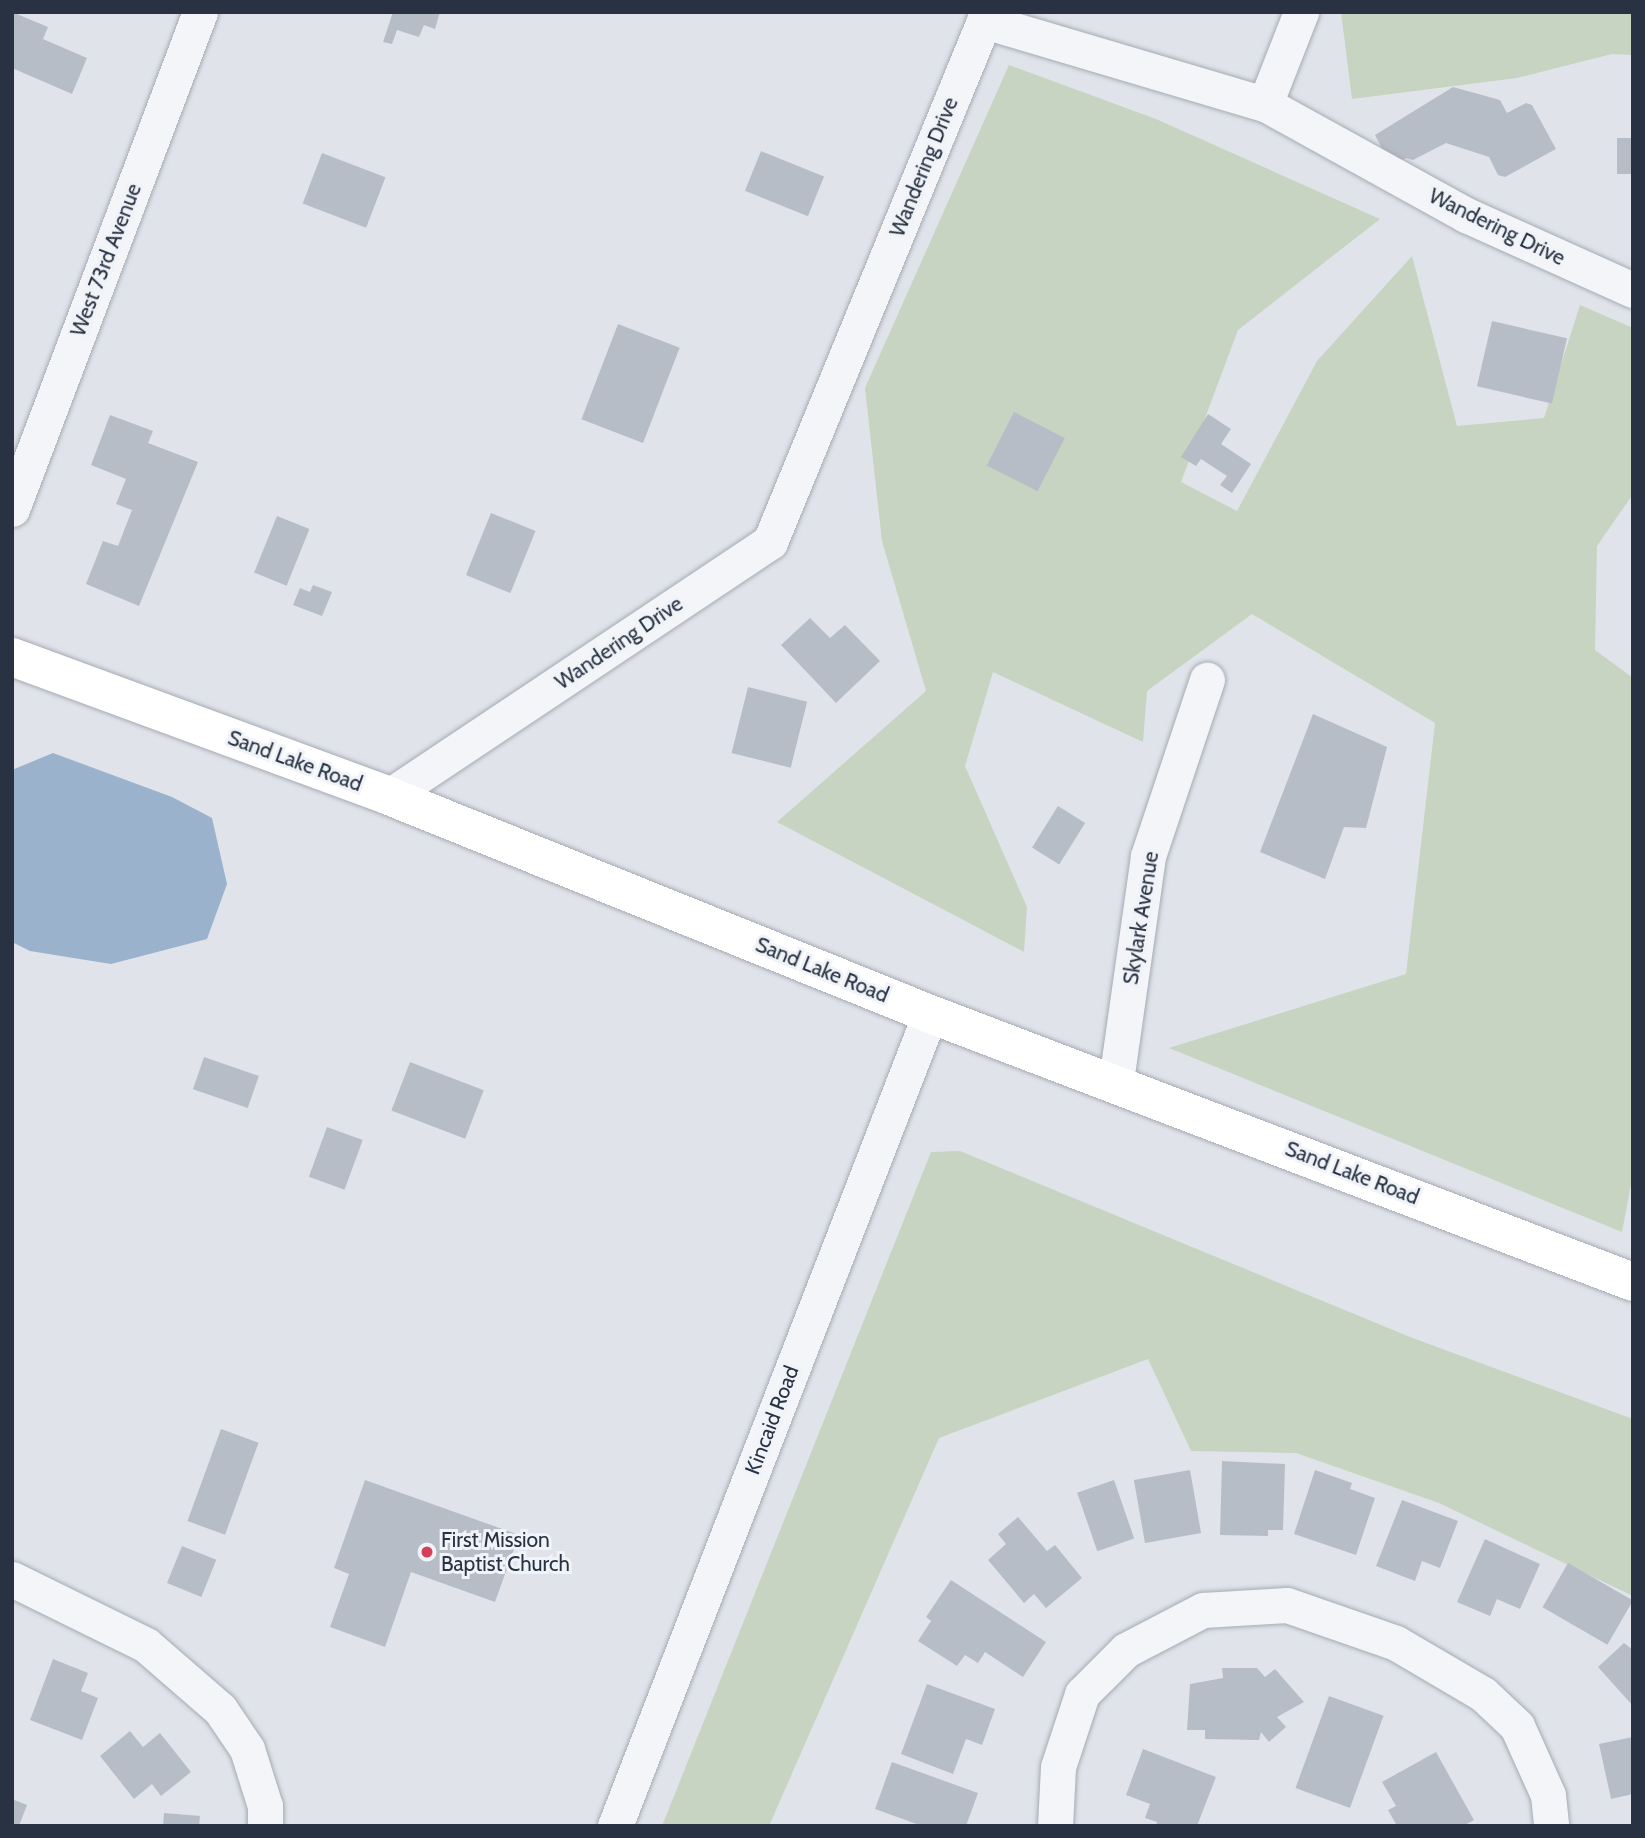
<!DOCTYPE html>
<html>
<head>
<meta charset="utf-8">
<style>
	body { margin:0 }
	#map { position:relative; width:1645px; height:1838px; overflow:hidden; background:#e0e4ea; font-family:Cabin,sans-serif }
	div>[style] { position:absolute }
	.green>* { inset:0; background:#c6d4c1 }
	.water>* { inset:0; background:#9ab2cb }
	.building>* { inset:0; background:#b7bdc7; transform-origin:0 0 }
	.roads { filter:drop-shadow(0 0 2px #a5abb4) drop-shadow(0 0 2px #a5abb4) }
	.minor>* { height:35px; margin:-17.5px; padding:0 17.5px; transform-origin:17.5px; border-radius:17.5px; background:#f3f5f8 }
	.major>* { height:38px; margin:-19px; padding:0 19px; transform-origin:19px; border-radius:19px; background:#fff }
	.dots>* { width:19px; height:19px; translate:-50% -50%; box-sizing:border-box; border:4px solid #f0f3f7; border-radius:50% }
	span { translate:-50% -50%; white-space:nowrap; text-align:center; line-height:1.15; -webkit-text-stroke:6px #f0f3f7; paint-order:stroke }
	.street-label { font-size:21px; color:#283242 }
	.poi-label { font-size:21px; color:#283242 }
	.left { translate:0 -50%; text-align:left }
	.frame { position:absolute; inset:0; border:14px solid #283242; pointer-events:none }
</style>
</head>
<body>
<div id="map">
	<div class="green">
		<i style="clip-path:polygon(1341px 12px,1633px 12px,1633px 55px,1612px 54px,1517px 78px,1352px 99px)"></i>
		<i style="clip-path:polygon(1009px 65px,1156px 119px,1380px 219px,1238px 330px,1181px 482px,1237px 511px,1317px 361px,1412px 256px,1457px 426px,1544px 418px,1580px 305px,1633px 328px,1633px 494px,1597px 546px,1595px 650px,1633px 678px,1633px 1174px,1622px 1232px,1169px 1048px,1406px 974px,1435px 723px,1252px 614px,1147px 691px,1143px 742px,993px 672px,965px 766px,1027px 907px,1024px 952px,777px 822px,926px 691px,882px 541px,865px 388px)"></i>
		<i style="clip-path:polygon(960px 1151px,1410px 1337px,1633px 1419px,1633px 1596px,1439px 1503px,1296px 1453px,1191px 1451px,1148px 1359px,939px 1438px,769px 1826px,662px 1826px,931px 1152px)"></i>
	</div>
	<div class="water">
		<i style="clip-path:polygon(53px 753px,172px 797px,212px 818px,227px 884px,207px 939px,111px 964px,30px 951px,12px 942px,12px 770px)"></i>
	</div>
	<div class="building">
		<i style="clip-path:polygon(12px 12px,48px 27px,43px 39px,87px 58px,72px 94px,12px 68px)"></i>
		<i style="clip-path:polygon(393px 12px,440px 12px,435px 29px,424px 25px,419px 37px,397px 30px,392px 44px,383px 42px)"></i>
		<i style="clip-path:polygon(1453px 87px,1500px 100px,1507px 113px,1526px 103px,1532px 105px,1556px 149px,1505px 177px,1498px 175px,1489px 157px,1446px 143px,1413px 160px,1406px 158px,1391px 166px,1375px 135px)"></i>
		<i style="left:1617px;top:138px;width:16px;height:36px"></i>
		<i style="left:761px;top:151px;width:68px;height:43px;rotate:22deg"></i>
		<i style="left:322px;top:153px;width:68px;height:54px;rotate:21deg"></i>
		<i style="left:1492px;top:321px;width:77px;height:67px;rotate:13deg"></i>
		<i style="left:618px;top:324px;width:66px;height:102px;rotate:21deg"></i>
		<i style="left:1014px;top:412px;width:57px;height:60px;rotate:27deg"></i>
		<i style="clip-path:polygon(1208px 414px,1231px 429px,1221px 444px,1251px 464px,1232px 493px,1220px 485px,1227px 476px,1201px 459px,1196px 466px,1181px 457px)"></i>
		<i style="clip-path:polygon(110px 415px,153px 431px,148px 443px,198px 462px,139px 606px,86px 584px,103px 541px,118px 546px,132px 510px,116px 504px,126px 479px,91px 465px)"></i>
		<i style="left:491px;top:513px;width:48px;height:67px;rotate:22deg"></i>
		<i style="left:277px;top:516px;width:35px;height:61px;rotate:22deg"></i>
		<i style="clip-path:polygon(313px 585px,332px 592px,322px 616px,293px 605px,300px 588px,310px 592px)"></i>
		<i style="clip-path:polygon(810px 618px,830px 638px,845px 625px,880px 661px,836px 703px,781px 645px)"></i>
		<i style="left:748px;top:687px;width:61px;height:68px;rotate:14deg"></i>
		<i style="clip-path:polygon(1313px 714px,1387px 747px,1366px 828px,1344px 827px,1325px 879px,1260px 852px)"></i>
		<i style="left:1058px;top:806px;width:32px;height:49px;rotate:32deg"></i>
		<i style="left:204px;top:1057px;width:58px;height:34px;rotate:19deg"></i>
		<i style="left:410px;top:1062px;width:79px;height:52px;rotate:21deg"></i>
		<i style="left:327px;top:1127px;width:38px;height:53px;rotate:20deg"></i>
		<i style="left:221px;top:1429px;width:40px;height:98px;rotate:20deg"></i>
		<i style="clip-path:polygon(1222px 1461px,1285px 1464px,1283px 1530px,1268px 1530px,1268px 1536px,1220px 1535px)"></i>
		<i style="left:1190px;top:1470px;width:64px;height:57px;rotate:80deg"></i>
		<i style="clip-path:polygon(1315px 1470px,1352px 1483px,1350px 1489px,1375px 1498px,1356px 1555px,1294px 1534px)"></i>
		<i style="clip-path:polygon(365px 1480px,519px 1535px,495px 1602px,411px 1572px,385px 1647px,330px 1627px,349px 1574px,334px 1568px)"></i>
		<i style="left:1114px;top:1480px;width:62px;height:39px;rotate:71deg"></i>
		<i style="clip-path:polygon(1402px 1500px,1458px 1521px,1440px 1568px,1422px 1561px,1415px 1581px,1376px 1566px)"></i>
		<i style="clip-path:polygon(1018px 1517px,1047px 1551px,1055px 1545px,1082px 1578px,1046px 1608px,1034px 1594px,1024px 1603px,988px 1560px,1006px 1544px,998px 1534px)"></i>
		<i style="clip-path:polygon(1485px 1539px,1540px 1564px,1520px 1609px,1497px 1599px,1490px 1616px,1457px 1602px)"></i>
		<i style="left:182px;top:1546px;width:37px;height:40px;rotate:22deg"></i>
		<i style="left:1568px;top:1563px;width:75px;height:51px;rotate:30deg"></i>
		<i style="clip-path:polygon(951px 1580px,1046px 1642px,1023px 1677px,985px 1652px,978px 1663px,965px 1655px,957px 1666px,918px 1641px,931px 1621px,926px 1617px)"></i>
		<i style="clip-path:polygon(1624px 1643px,1633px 1650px,1633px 1706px,1598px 1667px)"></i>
		<i style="clip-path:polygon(53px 1659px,88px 1673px,81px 1691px,98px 1698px,82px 1740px,30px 1720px)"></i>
		<i style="clip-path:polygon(1222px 1668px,1257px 1668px,1265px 1677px,1275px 1669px,1304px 1702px,1277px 1717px,1286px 1727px,1269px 1742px,1261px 1732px,1259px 1740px,1205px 1739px,1205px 1730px,1187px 1730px,1190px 1684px,1223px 1678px)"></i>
		<i style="clip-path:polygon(927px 1684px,995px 1709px,982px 1745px,966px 1739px,953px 1774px,901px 1754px)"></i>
		<i style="left:1329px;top:1696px;width:58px;height:98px;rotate:20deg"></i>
		<i style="clip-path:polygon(130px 1731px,143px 1747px,160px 1733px,191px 1772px,161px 1796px,152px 1784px,134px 1799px,100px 1756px)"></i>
		<i style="clip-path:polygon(1633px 1737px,1633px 1794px,1611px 1799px,1599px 1744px)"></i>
		<i style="clip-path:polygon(1143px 1749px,1216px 1777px,1197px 1826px,1156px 1826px,1157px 1822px,1145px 1818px,1150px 1804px,1126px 1795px)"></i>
		<i style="clip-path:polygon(1436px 1752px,1474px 1820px,1463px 1826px,1397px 1826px,1388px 1810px,1396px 1806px,1382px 1782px)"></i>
		<i style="clip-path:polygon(892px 1762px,978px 1793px,966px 1826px,922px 1826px,875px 1809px)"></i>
		<i style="clip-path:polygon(12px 1799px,27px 1805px,19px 1826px,12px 1826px)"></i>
		<i style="clip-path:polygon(164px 1813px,200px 1816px,199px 1826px,163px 1826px)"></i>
	</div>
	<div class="roads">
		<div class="minor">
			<i style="left:1265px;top:104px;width:99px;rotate:-68.6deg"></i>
			<i style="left:12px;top:509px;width:531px;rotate:-69.28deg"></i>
			<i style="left:389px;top:796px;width:458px;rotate:-33.7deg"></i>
			<i style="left:770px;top:542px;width:563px;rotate:-67.67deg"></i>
			<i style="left:984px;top:21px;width:293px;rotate:16.5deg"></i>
			<i style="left:1265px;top:104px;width:230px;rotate:28.9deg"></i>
			<i style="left:1466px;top:215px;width:183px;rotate:24.2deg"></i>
			<i style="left:1116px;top:1081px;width:227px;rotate:-81.9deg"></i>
			<i style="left:1148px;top:856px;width:186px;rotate:-71.5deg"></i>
			<i style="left:12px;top:1579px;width:149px;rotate:26.2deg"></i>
			<i style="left:146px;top:1645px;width:98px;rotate:40.9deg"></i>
			<i style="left:220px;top:1709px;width:48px;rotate:56deg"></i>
			<i style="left:247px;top:1749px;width:60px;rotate:72.5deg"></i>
			<i style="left:265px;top:1806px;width:20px;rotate:90deg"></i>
			<i style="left:615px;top:1826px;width:871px;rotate:-68.8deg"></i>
			<i style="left:1055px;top:1826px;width:59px;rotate:-87.1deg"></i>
			<i style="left:1058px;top:1767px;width:77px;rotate:-71.8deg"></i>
			<i style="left:1082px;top:1694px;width:62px;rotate:-45deg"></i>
			<i style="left:1126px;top:1650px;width:87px;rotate:-27.5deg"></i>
			<i style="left:1203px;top:1610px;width:84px;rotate:-3.4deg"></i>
			<i style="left:1287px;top:1605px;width:115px;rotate:19.2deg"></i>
			<i style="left:1396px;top:1643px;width:101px;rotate:30.4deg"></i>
			<i style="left:1483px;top:1694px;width:47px;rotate:43.3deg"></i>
			<i style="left:1517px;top:1726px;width:76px;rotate:65.8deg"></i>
			<i style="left:1548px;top:1795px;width:31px;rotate:84deg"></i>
		</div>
		<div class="major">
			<i style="left:12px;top:657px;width:402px;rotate:20.2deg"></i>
			<i style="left:389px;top:796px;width:583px;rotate:21.95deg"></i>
			<i style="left:930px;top:1014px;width:752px;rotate:20.87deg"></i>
		</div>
	</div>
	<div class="dots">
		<i style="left:427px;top:1552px;background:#d44058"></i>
	</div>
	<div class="street-label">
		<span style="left:924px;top:167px;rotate:-68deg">Wandering Drive</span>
		<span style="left:1497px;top:227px;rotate:26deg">Wandering Drive</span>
		<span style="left:106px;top:260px;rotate:-69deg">West 73rd Avenue</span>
		<span style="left:619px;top:643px;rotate:-34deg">Wandering Drive</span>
		<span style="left:295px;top:761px;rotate:20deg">Sand Lake Road</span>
		<span style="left:1141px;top:918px;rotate:-81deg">Skylark Avenue</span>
		<span style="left:822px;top:970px;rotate:22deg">Sand Lake Road</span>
		<span style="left:1352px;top:1173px;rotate:21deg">Sand Lake Road</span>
		<span style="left:772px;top:1420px;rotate:-69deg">Kincaid Road</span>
	</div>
	<div class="poi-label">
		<span class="left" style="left:441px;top:1552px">First Mission<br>Baptist Church</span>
	</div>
	<div class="frame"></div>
</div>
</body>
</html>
